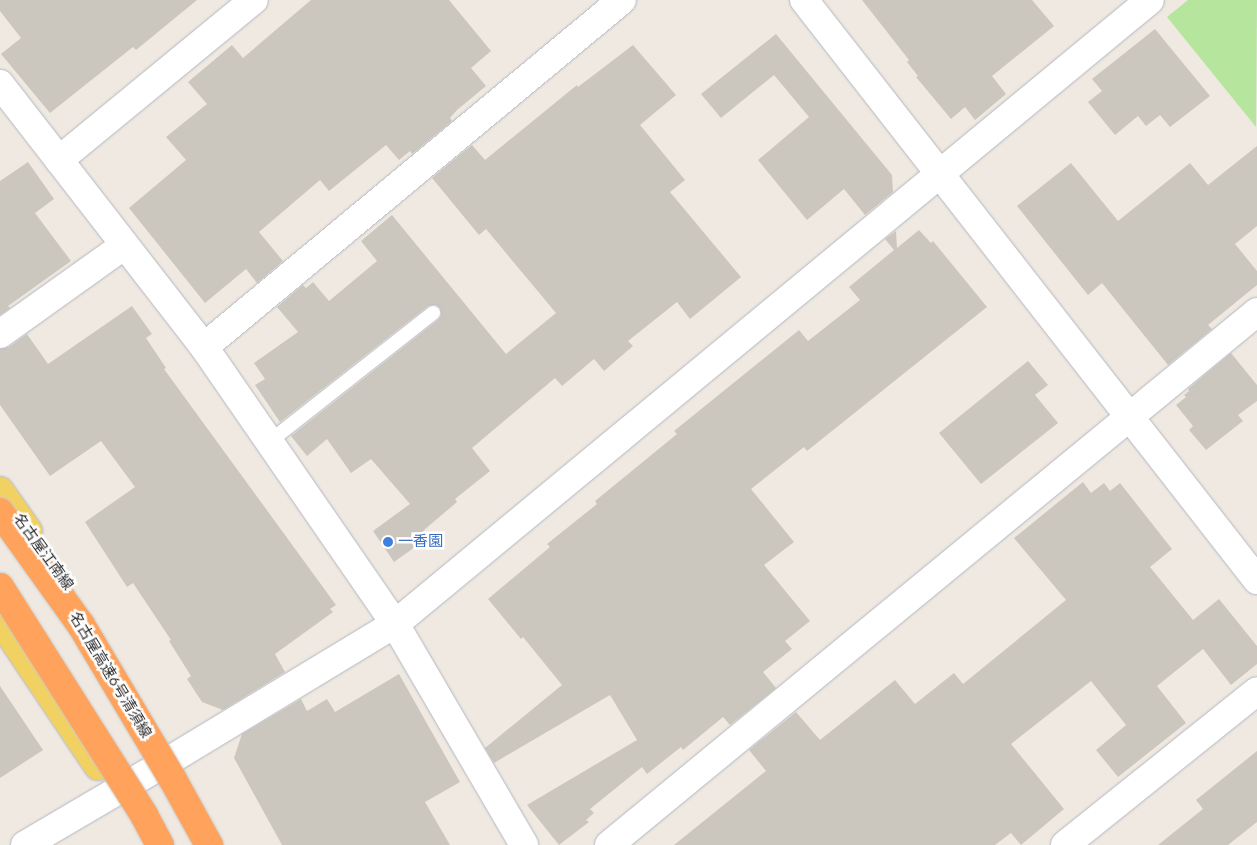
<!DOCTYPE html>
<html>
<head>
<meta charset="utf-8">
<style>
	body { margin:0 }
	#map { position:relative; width:1257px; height:845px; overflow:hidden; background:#efe9e1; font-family:Jost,"Noto Sans JP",sans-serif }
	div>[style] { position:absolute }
	.green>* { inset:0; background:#b6e59e }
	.building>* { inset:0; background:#cbc7bf }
	.roads { filter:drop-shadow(0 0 1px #b4b7c1) drop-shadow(0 0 1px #b4b7c1) }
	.service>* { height:14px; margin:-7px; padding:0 7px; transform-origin:7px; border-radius:7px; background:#fff }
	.minor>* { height:28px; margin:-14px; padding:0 14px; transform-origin:14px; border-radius:14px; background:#fff }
	.tertiary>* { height:28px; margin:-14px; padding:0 14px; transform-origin:14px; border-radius:14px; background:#fff }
	.primary>* { height:28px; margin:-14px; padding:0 14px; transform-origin:14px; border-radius:14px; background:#f2d163 }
	.bridges { filter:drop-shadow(0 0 1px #c9c9c9) drop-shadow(0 0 1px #c9c9c9) }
	.motorway-bridge>* { height:28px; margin:-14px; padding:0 14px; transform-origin:14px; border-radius:14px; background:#ffa35c }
	.dots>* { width:14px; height:14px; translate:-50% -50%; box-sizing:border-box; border:2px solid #fff; border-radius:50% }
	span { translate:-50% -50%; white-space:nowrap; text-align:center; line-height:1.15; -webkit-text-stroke:5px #fff; paint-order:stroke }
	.shop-label { font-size:15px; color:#366cbe }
	.left { translate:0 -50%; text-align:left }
	.street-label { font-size:15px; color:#2e2e2e }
</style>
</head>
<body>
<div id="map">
	<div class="green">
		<i style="clip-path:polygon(1188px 0,1257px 0,1256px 127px,1167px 17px)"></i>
	</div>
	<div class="building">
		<i style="clip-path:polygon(0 0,197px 0,136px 50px,133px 47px,50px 113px,1px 54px,21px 38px,0 11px)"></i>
		<i style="clip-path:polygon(311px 0,449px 0,491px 51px,471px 68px,486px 86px,457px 110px,450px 118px,452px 121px,412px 154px,410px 151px,399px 160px,386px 145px,329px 191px,320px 180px,259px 232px,283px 261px,257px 283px,246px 269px,205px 303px,129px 208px,186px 160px,166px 137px,207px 104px,188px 82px,232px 45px,243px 58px)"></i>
		<i style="clip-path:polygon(862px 0,1032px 0,1054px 26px,992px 76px,1006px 94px,975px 120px,965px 107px,951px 119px,916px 77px,918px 76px,907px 62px,909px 60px)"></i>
		<i style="clip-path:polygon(1155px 29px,1210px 96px,1170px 127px,1160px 115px,1146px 126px,1138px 116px,1115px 135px,1088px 102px,1102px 91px,1092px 79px)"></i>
		<i style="clip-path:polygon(776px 34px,892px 175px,893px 192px,865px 215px,844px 189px,807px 220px,758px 160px,809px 117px,774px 75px,721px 118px,701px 94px)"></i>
		<i style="clip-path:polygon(633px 45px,676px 95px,640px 125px,685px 180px,670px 192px,741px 277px,690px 319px,677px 302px,628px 341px,633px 346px,604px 371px,594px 359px,562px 386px,555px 378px,472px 448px,490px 471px,455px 499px,457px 502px,424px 530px,429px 537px,394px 562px,373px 531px,410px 504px,371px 459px,351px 473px,327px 439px,307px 456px,291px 436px,438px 320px,441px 316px,440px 308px,436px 305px,428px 306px,280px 422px,255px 385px,265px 379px,254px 363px,298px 332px,277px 307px,303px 285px,306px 288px,313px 282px,329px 301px,377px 261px,361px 241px,392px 215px,506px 354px,556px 313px,486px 229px,479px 235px,432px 178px,472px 145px,485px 160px,577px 85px,578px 87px)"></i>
		<i style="clip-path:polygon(1257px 146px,1257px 226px,1235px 244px,1257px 271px,1257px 285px,1208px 325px,1212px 329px,1168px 365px,1102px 283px,1088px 295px,1017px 206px,1071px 163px,1118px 221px,1190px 163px,1208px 185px)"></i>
		<i style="clip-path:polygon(28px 162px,54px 199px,35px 213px,71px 261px,8px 306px,10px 308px,0 315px,0 181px)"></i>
		<i style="clip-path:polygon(919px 230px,931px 243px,933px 241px,987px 307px,807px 451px,804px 447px,751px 489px,794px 542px,764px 565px,810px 621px,785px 641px,792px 649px,763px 672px,776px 688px,730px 725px,723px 717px,683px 750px,681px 747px,647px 774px,642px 767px,590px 809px,594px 813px,586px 820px,589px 822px,559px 845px,527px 805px,637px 740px,610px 695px,494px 763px,485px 748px,562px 685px,523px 637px,521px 639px,488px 599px,550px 547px,547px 544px,597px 504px,595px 501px,677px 434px,674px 431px,799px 330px,808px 341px,860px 300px,849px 287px,894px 250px,885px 239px,896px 231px,897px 248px)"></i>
		<i style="clip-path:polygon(132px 306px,152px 334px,146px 338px,166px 368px,164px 369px,336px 605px,330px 609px,333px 612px,275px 654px,285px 672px,223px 710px,202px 702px,187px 679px,191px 676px,169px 641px,171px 640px,133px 583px,127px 587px,85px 522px,135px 487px,101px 441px,50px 476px,0 405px,0 349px,9px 347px,27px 334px,48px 364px)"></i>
		<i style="clip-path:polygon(1231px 353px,1257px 385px,1257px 401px,1238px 415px,1243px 421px,1206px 450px,1189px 430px,1193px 426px,1176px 405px,1186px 397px,1184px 395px,1189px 391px,1188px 389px)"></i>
		<i style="clip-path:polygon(1028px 361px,1048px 385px,1035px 395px,1058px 423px,981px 484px,939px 433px)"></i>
		<i style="clip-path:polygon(1083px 482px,1091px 493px,1104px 483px,1110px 491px,1120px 483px,1172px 549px,1150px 567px,1193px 620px,1219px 599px,1257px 646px,1257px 664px,1231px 685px,1203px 649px,1157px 686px,1186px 723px,1118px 777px,1096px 750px,1126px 725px,1091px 681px,1011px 744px,1064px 809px,1021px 845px,1011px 833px,995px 845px,674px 845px,766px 771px,749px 750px,796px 712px,820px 740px,895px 680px,915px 704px,954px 673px,963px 684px,1066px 600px,1014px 538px)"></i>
		<i style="clip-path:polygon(399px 674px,460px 782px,425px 802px,450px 845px,282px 845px,234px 758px,242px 734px,301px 699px,307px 711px,327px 699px,335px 712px)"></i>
		<i style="clip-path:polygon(0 686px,43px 750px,0 778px)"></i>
		<i style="clip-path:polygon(1257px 751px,1257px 822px,1228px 845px,1158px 845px,1203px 809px,1196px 800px)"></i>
	</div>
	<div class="roads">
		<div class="service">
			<i style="left:269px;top:442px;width:209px;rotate:-38.2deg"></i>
		</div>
		<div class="minor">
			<i style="left:0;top:84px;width:333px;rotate:52.2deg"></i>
			<i style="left:204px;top:347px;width:336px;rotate:55.4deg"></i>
			<i style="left:395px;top:624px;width:256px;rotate:59.7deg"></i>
			<i style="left:59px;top:160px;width:252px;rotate:-39.4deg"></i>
			<i style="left:0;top:334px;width:153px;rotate:-35.5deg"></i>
			<i style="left:204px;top:347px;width:543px;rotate:-39.7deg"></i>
			<i style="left:25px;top:845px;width:174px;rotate:-30.4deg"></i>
			<i style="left:175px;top:757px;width:257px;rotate:-31.2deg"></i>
			<i style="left:395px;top:624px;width:979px;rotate:-39.57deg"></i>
			<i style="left:609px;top:845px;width:839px;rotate:-39.44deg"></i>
			<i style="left:1065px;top:845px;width:246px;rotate:-38.7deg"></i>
		</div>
		<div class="tertiary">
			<i style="left:804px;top:0;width:736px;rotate:52.01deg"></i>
		</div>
		<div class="primary">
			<i style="left:0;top:491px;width:49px;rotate:55deg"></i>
			<i style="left:0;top:620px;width:176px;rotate:56.1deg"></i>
		</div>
	</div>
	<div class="bridges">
		<div class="motorway-bridge">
			<i style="left:0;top:512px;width:139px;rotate:54.4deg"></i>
			<i style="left:81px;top:625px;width:178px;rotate:59.3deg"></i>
			<i style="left:172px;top:778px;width:77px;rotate:61.1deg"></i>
			<i style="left:0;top:587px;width:270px;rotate:57.7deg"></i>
			<i style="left:144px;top:815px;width:34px;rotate:62deg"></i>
		</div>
	</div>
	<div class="dots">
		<i style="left:388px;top:542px;background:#3f7fe0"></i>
	</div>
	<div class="shop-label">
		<span class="left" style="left:398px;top:542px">一香園</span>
	</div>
	<div class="street-label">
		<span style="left:43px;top:552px;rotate:54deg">名古屋江南線</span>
		<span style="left:110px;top:675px;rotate:59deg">名古屋高速6号清須線</span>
	</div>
</div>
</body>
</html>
